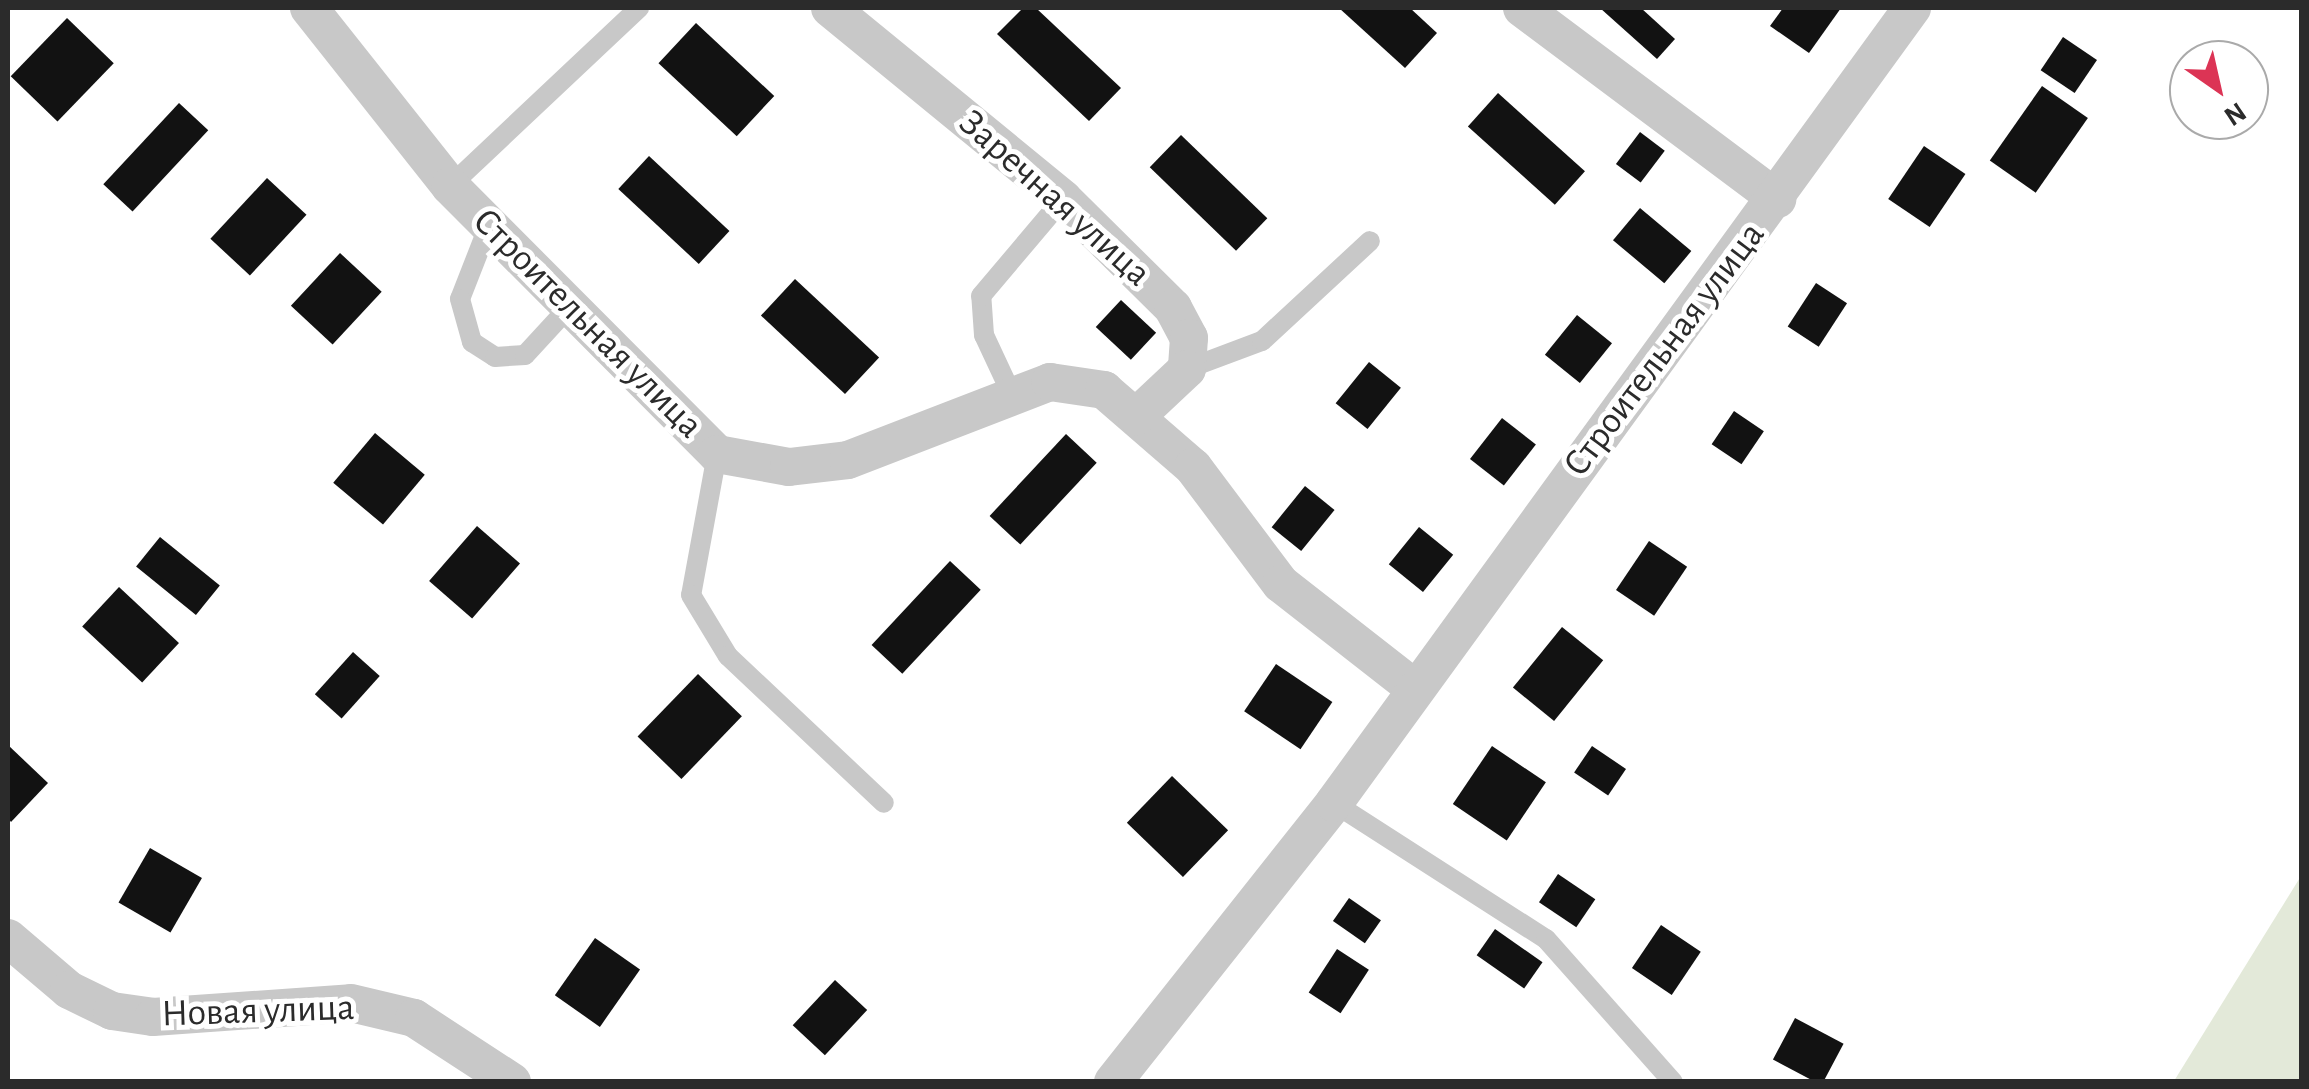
<!DOCTYPE html>
<html>
<head>
<meta charset="utf-8">
<style>
	body { margin:0 }
	#map { position:relative; width:2309px; height:1089px; overflow:hidden; background:#fff; font-family:"Alegreya Sans",sans-serif }
	div>[style] { position:absolute }
	.green>* { inset:0; background:#e3e9d9 }
	.building>* { inset:0; background:#121212; transform-origin:0 0 }
	.service>* { height:20px; margin:-10px; padding:0 10px; transform-origin:10px; border-radius:10px; background:#c8c8c8 }
	.minor>* { height:38px; margin:-19px; padding:0 19px; transform-origin:19px; border-radius:19px; background:#c8c8c8 }
	span { translate:-50% -50%; white-space:nowrap; text-align:center; line-height:1.15; -webkit-text-stroke:10px #fff; paint-order:stroke }
	.street-label { font-size:38px; color:#2b2b2b }
	.frame { position:absolute; inset:0; border:10px solid #2b2b2b; pointer-events:none }
	.north { position:absolute; left:2169px; top:40px; width:100px; height:100px; box-sizing:border-box; background:#fff; border:2px solid #aaa; border-radius:50%; rotate:146deg; font-size:28px; font-weight:700; line-height:40px; text-align:center; color:#2b2b2b }
	.north::after { content:''; display:block; margin:auto; width:35px; height:45px; background:#dc3455; clip-path:polygon(50% 0,100% 100%,50% 72%,0 100%) }
</style>
</head>
<body>
<div id="map">
	<div class="green">
		<i style="clip-path:polygon(2301px 876px,2301px 1081px,2174px 1081px)"></i>
	</div>
	<div class="building">
		<i style="clip-path:polygon(1023px 8px,1036px 8px,1121px 88px,1089px 121px,997px 34px)"></i>
		<i style="clip-path:polygon(1339px 8px,1410px 8px,1437px 33px,1405px 68px)"></i>
		<i style="clip-path:polygon(1600px 8px,1641px 8px,1675px 39px,1657px 59px)"></i>
		<i style="clip-path:polygon(1783px 8px,1841px 8px,1809px 53px,1770px 26px)"></i>
		<i style="left:67px;top:18px;width:65px;height:81px;rotate:44deg"></i>
		<i style="left:696px;top:23px;width:107px;height:55px;rotate:43deg"></i>
		<i style="left:2063px;top:37px;width:41px;height:40px;rotate:34deg"></i>
		<i style="left:2042px;top:86px;width:56px;height:91px;rotate:35deg"></i>
		<i style="left:1498px;top:93px;width:117px;height:45px;rotate:42deg"></i>
		<i style="left:179px;top:103px;width:40px;height:111px;rotate:43deg"></i>
		<i style="left:1640px;top:132px;width:31px;height:40px;rotate:37deg"></i>
		<i style="left:1181px;top:135px;width:120px;height:45px;rotate:44deg"></i>
		<i style="left:1924px;top:146px;width:50px;height:64px;rotate:34deg"></i>
		<i style="left:649px;top:156px;width:110px;height:45px;rotate:43deg"></i>
		<i style="left:267px;top:178px;width:54px;height:83px;rotate:43deg"></i>
		<i style="left:1640px;top:208px;width:67px;height:42px;rotate:40deg"></i>
		<i style="left:340px;top:253px;width:57px;height:72px;rotate:43deg"></i>
		<i style="left:795px;top:279px;width:115px;height:50px;rotate:43deg"></i>
		<i style="left:1816px;top:283px;width:37px;height:52px;rotate:33deg"></i>
		<i style="left:1121px;top:300px;width:48px;height:37px;rotate:43deg"></i>
		<i style="left:1577px;top:315px;width:45px;height:51px;rotate:39deg"></i>
		<i style="left:1369px;top:362px;width:41px;height:53px;rotate:39deg"></i>
		<i style="left:1734px;top:411px;width:36px;height:40px;rotate:34deg"></i>
		<i style="left:1502px;top:418px;width:43px;height:52px;rotate:38deg"></i>
		<i style="left:375px;top:433px;width:65px;height:65px;rotate:40deg"></i>
		<i style="left:1066px;top:434px;width:42px;height:112px;rotate:43deg"></i>
		<i style="left:1305px;top:486px;width:38px;height:53px;rotate:39deg"></i>
		<i style="left:477px;top:526px;width:57px;height:73px;rotate:41deg"></i>
		<i style="left:1419px;top:527px;width:44px;height:48px;rotate:39deg"></i>
		<i style="left:160px;top:537px;width:77px;height:38px;rotate:39deg"></i>
		<i style="left:1649px;top:541px;width:46px;height:59px;rotate:34deg"></i>
		<i style="left:950px;top:561px;width:42px;height:115px;rotate:43deg"></i>
		<i style="left:119px;top:587px;width:82px;height:54px;rotate:43deg"></i>
		<i style="left:1562px;top:627px;width:53px;height:78px;rotate:39deg"></i>
		<i style="left:353px;top:652px;width:36px;height:57px;rotate:42deg"></i>
		<i style="left:1276px;top:664px;width:68px;height:57px;rotate:34deg"></i>
		<i style="left:698px;top:674px;width:61px;height:87px;rotate:44deg"></i>
		<i style="clip-path:polygon(8px 745px,48px 783px,11px 822px,8px 818px)"></i>
		<i style="left:1492px;top:746px;width:65px;height:70px;rotate:34deg"></i>
		<i style="left:1592px;top:746px;width:41px;height:32px;rotate:34deg"></i>
		<i style="left:1172px;top:776px;width:78px;height:65px;rotate:44deg"></i>
		<i style="left:150px;top:848px;width:60px;height:63px;rotate:30deg"></i>
		<i style="left:1558px;top:874px;width:45px;height:34px;rotate:34deg"></i>
		<i style="left:1349px;top:898px;width:39px;height:28px;rotate:35deg"></i>
		<i style="left:1661px;top:925px;width:48px;height:52px;rotate:34deg"></i>
		<i style="left:1495px;top:929px;width:58px;height:32px;rotate:35deg"></i>
		<i style="left:595px;top:938px;width:55px;height:70px;rotate:35deg"></i>
		<i style="left:1337px;top:949px;width:38px;height:52px;rotate:33deg"></i>
		<i style="left:835px;top:980px;width:44px;height:62px;rotate:43deg"></i>
		<i style="left:1795px;top:1018px;width:55px;height:47px;rotate:28deg"></i>
	</div>
	<div class="service">
		<i style="left:450px;top:186px;width:260px;rotate:-43.3deg"></i>
		<i style="left:489px;top:225px;width:79px;rotate:111.4deg"></i>
		<i style="left:460px;top:299px;width:45px;rotate:74.4deg"></i>
		<i style="left:472px;top:342px;width:27px;rotate:33deg"></i>
		<i style="left:495px;top:357px;width:30px;rotate:-4deg"></i>
		<i style="left:525px;top:355px;width:67px;rotate:-47.4deg"></i>
		<i style="left:1187px;top:369px;width:80px;rotate:-20.5deg"></i>
		<i style="left:1262px;top:341px;width:147px;rotate:-42.8deg"></i>
		<i style="left:1012px;top:395px;width:66px;rotate:-115deg"></i>
		<i style="left:984px;top:335px;width:39px;rotate:-94deg"></i>
		<i style="left:981px;top:296px;width:127px;rotate:-49.8deg"></i>
		<i style="left:717px;top:454px;width:143px;rotate:100.4deg"></i>
		<i style="left:691px;top:595px;width:71px;rotate:58.8deg"></i>
		<i style="left:728px;top:656px;width:214px;rotate:43.3deg"></i>
		<i style="left:1334px;top:803px;width:252px;rotate:32.7deg"></i>
		<i style="left:1546px;top:939px;width:191px;rotate:48.4deg"></i>
	</div>
	<div class="minor">
		<i style="left:309px;top:8px;width:227px;rotate:51.6deg"></i>
		<i style="left:450px;top:186px;width:378px;rotate:45.1deg"></i>
		<i style="left:717px;top:454px;width:73px;rotate:10.2deg"></i>
		<i style="left:789px;top:467px;width:59px;rotate:-6.8deg"></i>
		<i style="left:848px;top:460px;width:217px;rotate:-21.1deg"></i>
		<i style="left:1050px;top:382px;width:55px;rotate:8.4deg"></i>
		<i style="left:1104px;top:390px;width:118px;rotate:40.9deg"></i>
		<i style="left:1193px;top:467px;width:146px;rotate:53.1deg"></i>
		<i style="left:1281px;top:584px;width:169px;rotate:38deg"></i>
		<i style="left:830px;top:8px;width:301px;rotate:39.3deg"></i>
		<i style="left:1063px;top:199px;width:155px;rotate:44.7deg"></i>
		<i style="left:1173px;top:308px;width:34px;rotate:62deg"></i>
		<i style="left:1189px;top:338px;width:31px;rotate:94deg"></i>
		<i style="left:1187px;top:369px;width:69px;rotate:136.8deg"></i>
		<i style="left:1522px;top:8px;width:319px;rotate:36.8deg"></i>
		<i style="left:8px;top:938px;width:80px;rotate:40.4deg"></i>
		<i style="left:69px;top:990px;width:48px;rotate:26deg"></i>
		<i style="left:112px;top:1011px;width:41px;rotate:8.3deg"></i>
		<i style="left:153px;top:1017px;width:198px;rotate:-4deg"></i>
		<i style="left:351px;top:1003px;width:65px;rotate:13.4deg"></i>
		<i style="left:414px;top:1018px;width:117px;rotate:33.1deg"></i>
		<i style="left:1113px;top:1082px;width:356px;rotate:-51.6deg"></i>
		<i style="left:1334px;top:803px;width:983px;rotate:-53.98deg"></i>
	</div>
	<div class="street-label">
		<span style="left:1054px;top:199px;rotate:42deg">Заречная улица</span>
		<span style="left:587px;top:324px;rotate:45deg">Строительная улица</span>
		<span style="left:1665px;top:350px;rotate:-53deg">Строительная улица</span>
		<span style="left:258px;top:1012px;rotate:-2deg">Новая улица</span>
	</div>
	<div class="frame"></div>
	<div class="north">N</div>
</div>
</body>
</html>
